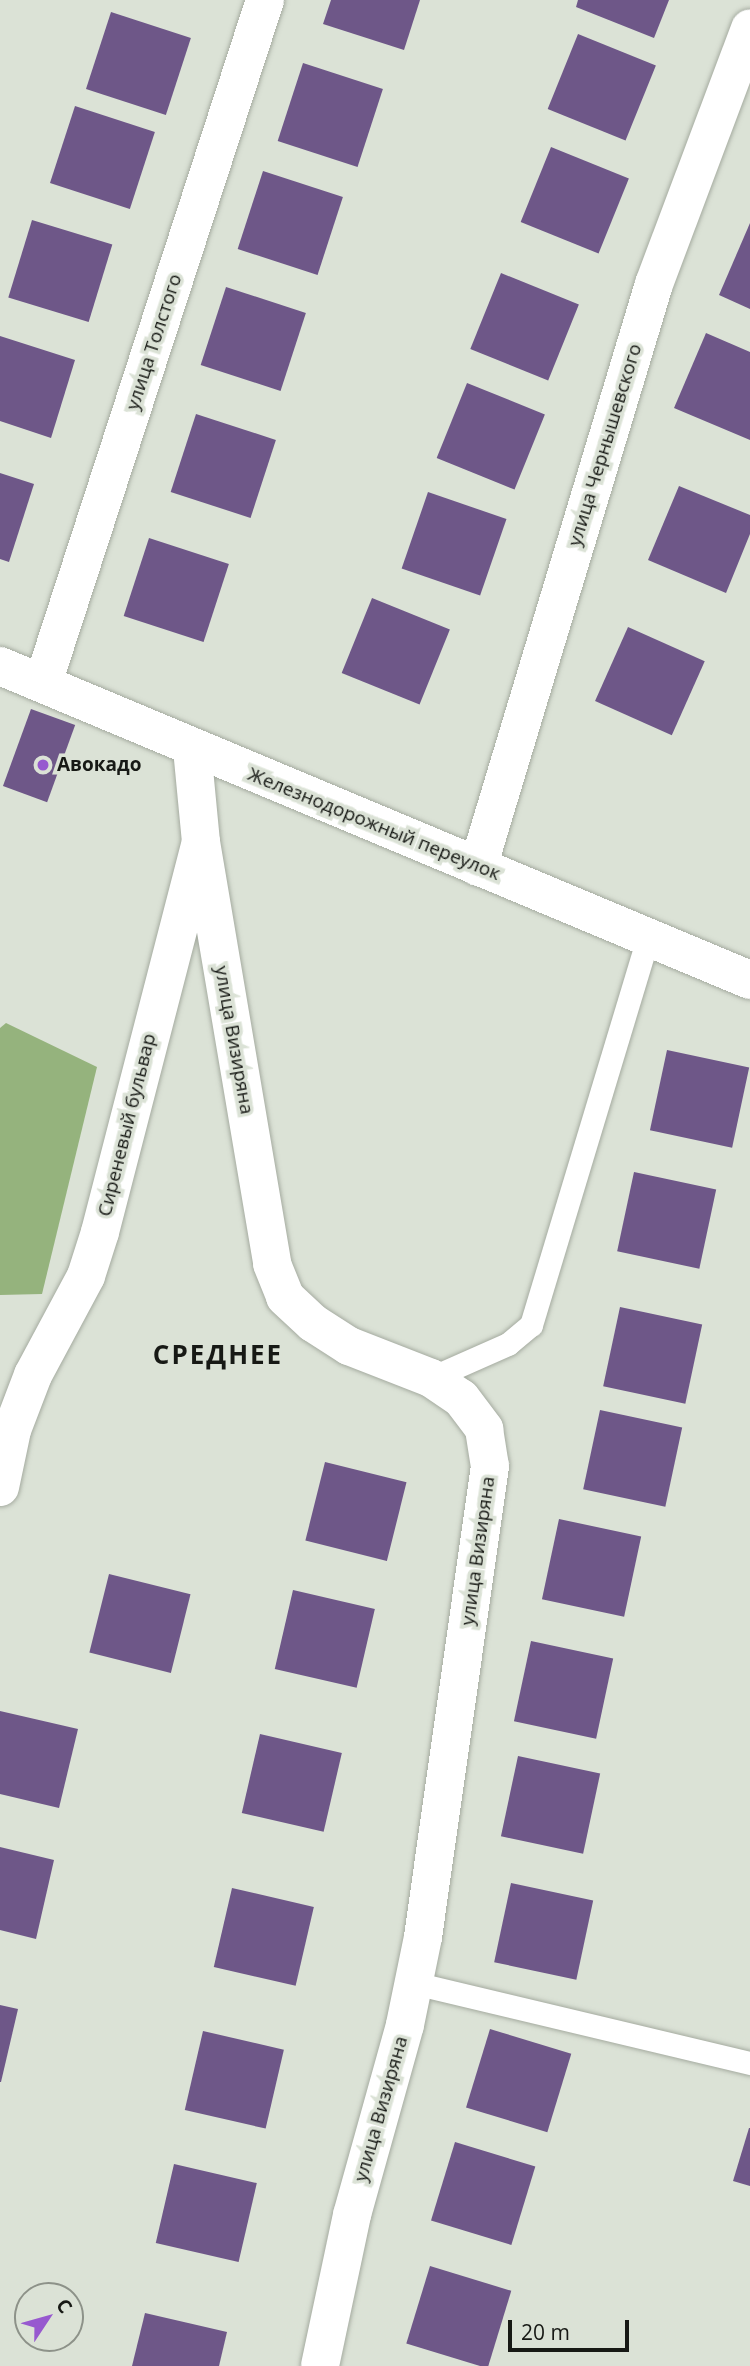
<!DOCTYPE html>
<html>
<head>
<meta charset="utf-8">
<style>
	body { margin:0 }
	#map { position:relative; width:750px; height:2366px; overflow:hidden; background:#dbe2d6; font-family:"Open Sans",sans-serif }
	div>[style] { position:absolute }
	.water>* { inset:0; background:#95b37d }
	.building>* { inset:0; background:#6e5788; transform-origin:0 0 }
	.roads { filter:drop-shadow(0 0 2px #a5aba0) drop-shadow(0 0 2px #a5aba0) }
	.lane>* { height:23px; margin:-11.5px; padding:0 11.5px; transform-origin:11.5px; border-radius:11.5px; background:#fff }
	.street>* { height:38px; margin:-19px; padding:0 19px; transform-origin:19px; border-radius:19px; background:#fff }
	.dots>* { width:19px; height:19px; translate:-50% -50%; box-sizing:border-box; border:4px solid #dbe2d6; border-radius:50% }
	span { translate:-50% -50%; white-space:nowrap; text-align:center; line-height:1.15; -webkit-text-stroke:7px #dbe2d6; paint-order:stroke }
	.street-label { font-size:19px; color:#171915 }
	.poi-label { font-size:19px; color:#171915; font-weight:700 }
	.left { translate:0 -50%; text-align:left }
	.district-label { font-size:26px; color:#171915; font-weight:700; letter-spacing:2px }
	.north { position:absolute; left:14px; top:2282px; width:70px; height:70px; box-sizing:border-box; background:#dbe2d6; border:2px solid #8d9289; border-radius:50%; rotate:54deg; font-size:19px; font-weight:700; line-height:28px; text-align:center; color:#171915 }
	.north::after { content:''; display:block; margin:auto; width:24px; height:32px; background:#9759cf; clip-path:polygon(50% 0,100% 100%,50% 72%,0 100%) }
	.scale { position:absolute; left:508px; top:2320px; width:121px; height:32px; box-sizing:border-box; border:4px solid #171915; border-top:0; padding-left:9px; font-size:21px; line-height:24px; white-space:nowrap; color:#171915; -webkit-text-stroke:5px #dbe2d6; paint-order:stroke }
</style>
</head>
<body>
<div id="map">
	<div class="water">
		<i style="clip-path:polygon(6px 1023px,97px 1067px,42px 1294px,0 1295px,0 1028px)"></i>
	</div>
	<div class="building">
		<i style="clip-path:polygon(331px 0,420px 0,404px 50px,323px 24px)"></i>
		<i style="clip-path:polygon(578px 0,669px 0,654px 38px,576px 7px)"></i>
		<i style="left:111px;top:12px;width:84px;height:81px;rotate:18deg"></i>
		<i style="left:578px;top:34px;width:84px;height:81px;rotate:22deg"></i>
		<i style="left:303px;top:63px;width:84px;height:82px;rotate:18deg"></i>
		<i style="left:75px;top:106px;width:84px;height:81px;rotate:18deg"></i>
		<i style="left:551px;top:147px;width:84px;height:81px;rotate:22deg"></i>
		<i style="left:263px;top:171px;width:84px;height:82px;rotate:18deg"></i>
		<i style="left:32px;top:220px;width:84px;height:81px;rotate:17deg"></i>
		<i style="clip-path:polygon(750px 223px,750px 309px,719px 295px)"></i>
		<i style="left:501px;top:273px;width:84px;height:82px;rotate:22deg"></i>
		<i style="left:226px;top:287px;width:84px;height:82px;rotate:18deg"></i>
		<i style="clip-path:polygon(706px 333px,750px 352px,750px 440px,674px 408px)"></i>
		<i style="clip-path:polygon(0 336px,75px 360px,51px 438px,0 421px)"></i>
		<i style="left:467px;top:383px;width:84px;height:81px;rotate:22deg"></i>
		<i style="left:196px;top:414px;width:84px;height:82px;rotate:18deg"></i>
		<i style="clip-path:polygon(0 473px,34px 484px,9px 562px,0 559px)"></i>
		<i style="clip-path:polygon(679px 486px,750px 515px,750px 534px,726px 593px,648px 560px)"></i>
		<i style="left:428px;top:492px;width:83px;height:81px;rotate:19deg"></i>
		<i style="left:149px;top:538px;width:84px;height:82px;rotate:18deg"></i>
		<i style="left:372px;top:598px;width:84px;height:81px;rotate:22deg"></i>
		<i style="left:628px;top:627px;width:84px;height:81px;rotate:24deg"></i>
		<i style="left:31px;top:709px;width:47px;height:82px;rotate:20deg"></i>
		<i style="left:667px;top:1050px;width:84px;height:82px;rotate:12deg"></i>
		<i style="left:634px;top:1172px;width:84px;height:81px;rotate:12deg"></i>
		<i style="left:620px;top:1307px;width:84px;height:81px;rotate:12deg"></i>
		<i style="left:600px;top:1410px;width:84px;height:81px;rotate:12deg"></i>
		<i style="left:325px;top:1462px;width:84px;height:81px;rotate:14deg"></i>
		<i style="left:559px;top:1519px;width:84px;height:82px;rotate:12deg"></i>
		<i style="left:109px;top:1574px;width:84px;height:81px;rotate:14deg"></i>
		<i style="left:293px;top:1590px;width:84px;height:81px;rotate:13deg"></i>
		<i style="left:531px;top:1641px;width:84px;height:82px;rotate:12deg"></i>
		<i style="clip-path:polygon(0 1711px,78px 1729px,59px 1808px,0 1794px)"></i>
		<i style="left:260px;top:1734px;width:84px;height:81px;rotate:13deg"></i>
		<i style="left:518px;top:1756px;width:84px;height:82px;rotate:12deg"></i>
		<i style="clip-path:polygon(0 1847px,54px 1860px,36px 1939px,0 1930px)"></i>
		<i style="left:511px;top:1883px;width:84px;height:81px;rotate:12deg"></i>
		<i style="left:232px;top:1888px;width:84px;height:81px;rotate:13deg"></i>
		<i style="clip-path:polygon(0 2005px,18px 2009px,1px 2082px,0 2082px)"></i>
		<i style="left:490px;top:2029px;width:85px;height:82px;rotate:17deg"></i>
		<i style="left:203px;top:2031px;width:83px;height:81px;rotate:13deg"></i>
		<i style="clip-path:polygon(749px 2128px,750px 2128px,750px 2186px,733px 2181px)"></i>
		<i style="left:455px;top:2142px;width:84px;height:82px;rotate:17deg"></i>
		<i style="left:174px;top:2164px;width:85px;height:81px;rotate:13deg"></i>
		<i style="left:430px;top:2266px;width:85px;height:81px;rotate:17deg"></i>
		<i style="clip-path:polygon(145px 2313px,227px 2332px,219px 2366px,132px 2366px)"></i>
	</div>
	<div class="roads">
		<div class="lane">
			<i style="left:431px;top:1378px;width:84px;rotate:-23.8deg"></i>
			<i style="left:508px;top:1344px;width:30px;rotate:-40deg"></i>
			<i style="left:531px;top:1325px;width:404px;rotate:-73.2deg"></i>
			<i style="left:414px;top:1983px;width:345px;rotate:13.4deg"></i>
		</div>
		<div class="street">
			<i style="left:0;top:666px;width:813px;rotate:22.72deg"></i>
			<i style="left:43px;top:683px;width:718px;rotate:-71.99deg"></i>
			<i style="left:201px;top:842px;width:428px;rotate:80.4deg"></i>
			<i style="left:272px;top:1264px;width:35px;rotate:68deg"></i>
			<i style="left:285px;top:1297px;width:38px;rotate:43deg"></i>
			<i style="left:313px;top:1323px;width:43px;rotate:32.6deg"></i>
			<i style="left:349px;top:1346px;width:88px;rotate:21.3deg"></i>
			<i style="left:431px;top:1378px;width:36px;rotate:34deg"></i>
			<i style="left:461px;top:1398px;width:39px;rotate:53deg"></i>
			<i style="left:484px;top:1429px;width:37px;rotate:81deg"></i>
			<i style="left:490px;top:1466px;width:476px;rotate:98.1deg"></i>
			<i style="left:423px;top:1937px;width:90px;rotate:101.6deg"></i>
			<i style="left:405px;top:2025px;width:197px;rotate:105.6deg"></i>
			<i style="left:352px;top:2215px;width:154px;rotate:102deg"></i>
			<i style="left:478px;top:867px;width:609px;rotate:-73.2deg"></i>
			<i style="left:654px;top:284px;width:273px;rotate:-69.4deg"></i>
			<i style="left:0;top:1487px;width:58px;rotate:-78.1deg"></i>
			<i style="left:12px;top:1430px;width:59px;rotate:-69.1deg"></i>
			<i style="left:33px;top:1375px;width:112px;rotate:-61.8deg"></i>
			<i style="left:86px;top:1276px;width:46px;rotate:-72.3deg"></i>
			<i style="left:100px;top:1232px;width:403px;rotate:-75.5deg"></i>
			<i style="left:201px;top:842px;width:93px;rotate:-95.5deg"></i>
		</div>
	</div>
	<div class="dots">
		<i style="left:43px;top:765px;background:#9759cf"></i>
	</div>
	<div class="street-label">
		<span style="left:154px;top:342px;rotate:-72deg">улица Толстого</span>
		<span style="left:605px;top:445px;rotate:-73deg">улица Чернышевского</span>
		<span style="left:374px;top:824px;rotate:22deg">Железнодорожный переулок</span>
		<span style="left:234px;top:1040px;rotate:80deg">улица Визиряна</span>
		<span style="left:127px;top:1125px;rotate:-76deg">Сиреневый бульвар</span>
		<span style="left:478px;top:1551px;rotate:-82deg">улица Визиряна</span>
		<span style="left:381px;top:2109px;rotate:-74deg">улица Визиряна</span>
	</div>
	<div class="poi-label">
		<span class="left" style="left:57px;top:765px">Авокадо</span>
	</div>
	<div class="district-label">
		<span style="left:218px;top:1355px">СРЕДНЕЕ</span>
	</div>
	<div class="north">С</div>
	<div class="scale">20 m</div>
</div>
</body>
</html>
